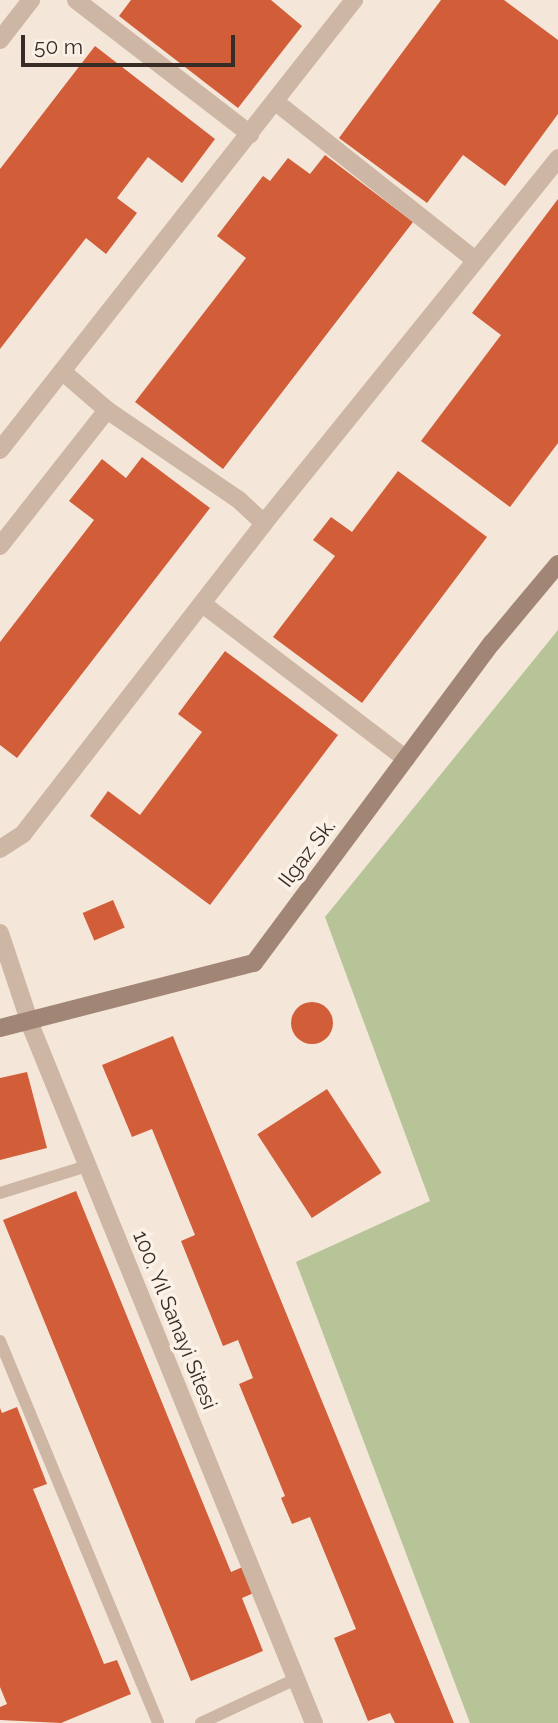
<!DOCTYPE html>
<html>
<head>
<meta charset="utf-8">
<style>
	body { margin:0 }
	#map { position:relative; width:558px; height:1723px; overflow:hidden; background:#f4e7d9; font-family:Raleway,sans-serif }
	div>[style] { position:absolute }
	.green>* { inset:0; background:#b6c498 }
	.building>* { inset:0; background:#d25d39; transform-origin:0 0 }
	.round { border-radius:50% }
	.lane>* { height:12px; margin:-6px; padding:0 6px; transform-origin:6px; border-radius:6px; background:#cdb6a4 }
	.street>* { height:18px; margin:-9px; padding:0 9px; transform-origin:9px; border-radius:9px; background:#cdb6a4 }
	.secondary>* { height:18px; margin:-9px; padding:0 9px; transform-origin:9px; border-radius:9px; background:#a18575 }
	span { translate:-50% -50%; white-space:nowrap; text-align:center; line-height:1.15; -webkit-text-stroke:7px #fbf1e6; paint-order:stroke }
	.street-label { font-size:21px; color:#382c26 }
	.scale { position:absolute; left:21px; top:35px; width:214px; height:32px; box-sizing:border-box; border:4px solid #382c26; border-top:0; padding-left:9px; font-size:21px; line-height:24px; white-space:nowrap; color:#382c26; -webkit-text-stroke:5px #fbf1e6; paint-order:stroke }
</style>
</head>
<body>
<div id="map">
	<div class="green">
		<i style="clip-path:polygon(558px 630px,558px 1723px,470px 1723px,296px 1262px,430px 1201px,325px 917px)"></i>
	</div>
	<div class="building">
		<i style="clip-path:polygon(131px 0,271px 0,302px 26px,238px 108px,119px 16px)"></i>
		<i style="clip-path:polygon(441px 0,504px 0,558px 40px,558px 114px,505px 186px,463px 155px,427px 203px,339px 138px)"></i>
		<i style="clip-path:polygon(95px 46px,215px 139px,182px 183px,148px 157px,117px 198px,137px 213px,106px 254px,86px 238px,0 349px,0 169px)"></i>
		<i style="clip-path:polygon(325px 155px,413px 222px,223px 469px,135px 402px,246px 258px,217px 236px,263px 176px,270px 181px,288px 158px,310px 174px)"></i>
		<i style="clip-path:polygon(558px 199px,558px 443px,510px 507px,421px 441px,501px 335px,472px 313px)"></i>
		<i style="clip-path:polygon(142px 457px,210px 508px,17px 758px,0 745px,0 642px,94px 520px,69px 501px,102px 459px,126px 478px)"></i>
		<i style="clip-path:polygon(398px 471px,487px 537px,362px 703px,273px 637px,335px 556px,313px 540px,331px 517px,352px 532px)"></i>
		<i style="clip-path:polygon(225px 651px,338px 735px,210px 905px,90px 816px,108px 791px,140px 815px,202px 732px,178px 714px)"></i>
		<i style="left:113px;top:900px;width:30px;height:33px;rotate:67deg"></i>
		<i class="round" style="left:291px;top:1002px;width:42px;height:42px"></i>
		<i style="clip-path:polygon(173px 1036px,333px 1428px,454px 1723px,395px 1723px,390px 1713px,368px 1721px,334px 1638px,356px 1629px,310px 1517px,292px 1524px,281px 1498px,285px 1496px,239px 1384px,253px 1378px,238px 1340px,223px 1346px,181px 1241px,195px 1235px,152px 1129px,132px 1137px,102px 1065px)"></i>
		<i style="clip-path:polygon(27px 1072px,47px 1148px,0 1160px,0 1078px)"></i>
		<i style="left:327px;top:1089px;width:100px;height:83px;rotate:57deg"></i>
		<i style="clip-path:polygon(76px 1191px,231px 1572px,245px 1566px,256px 1592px,242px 1598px,263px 1651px,191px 1681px,3px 1220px)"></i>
		<i style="clip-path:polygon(17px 1407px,47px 1484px,33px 1489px,104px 1664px,117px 1660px,131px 1694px,61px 1723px,0 1720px,0 1707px,7px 1704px,0 1687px,0 1408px,2px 1413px)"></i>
	</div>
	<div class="lane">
		<i style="left:0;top:1193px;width:91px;rotate:-17.2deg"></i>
		<i style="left:0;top:1341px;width:413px;rotate:67.5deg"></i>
		<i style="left:201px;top:1723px;width:105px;rotate:-24.9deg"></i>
	</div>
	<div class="street">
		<i style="left:76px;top:0;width:220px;rotate:37.6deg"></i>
		<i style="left:0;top:40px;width:51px;rotate:-52.2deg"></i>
		<i style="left:277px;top:103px;width:251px;rotate:38.4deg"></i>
		<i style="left:63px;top:372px;width:58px;rotate:40.8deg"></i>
		<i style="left:107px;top:410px;width:160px;rotate:34.3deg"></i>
		<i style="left:239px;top:500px;width:34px;rotate:43deg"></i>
		<i style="left:0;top:450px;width:573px;rotate:-51.81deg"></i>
		<i style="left:0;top:546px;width:173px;rotate:-51.8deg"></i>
		<i style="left:204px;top:605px;width:254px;rotate:37.3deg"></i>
		<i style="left:0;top:849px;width:27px;rotate:-33deg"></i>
		<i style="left:23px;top:834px;width:393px;rotate:-52.2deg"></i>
		<i style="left:264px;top:523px;width:469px;rotate:-51.1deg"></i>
		<i style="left:0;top:933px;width:101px;rotate:71.6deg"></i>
		<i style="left:32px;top:1029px;width:749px;rotate:67.89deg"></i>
	</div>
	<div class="secondary">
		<i style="left:0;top:1028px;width:262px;rotate:-14.4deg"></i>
		<i style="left:254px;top:963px;width:399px;rotate:-53.4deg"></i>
		<i style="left:492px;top:643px;width:103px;rotate:-50.1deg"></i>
	</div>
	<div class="street-label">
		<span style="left:307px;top:853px;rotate:-53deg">Ilgaz Sk.</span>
		<span style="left:175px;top:1320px;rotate:68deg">100. Yıl Sanayi Sitesi</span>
	</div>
	<div class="scale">50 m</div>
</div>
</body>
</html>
